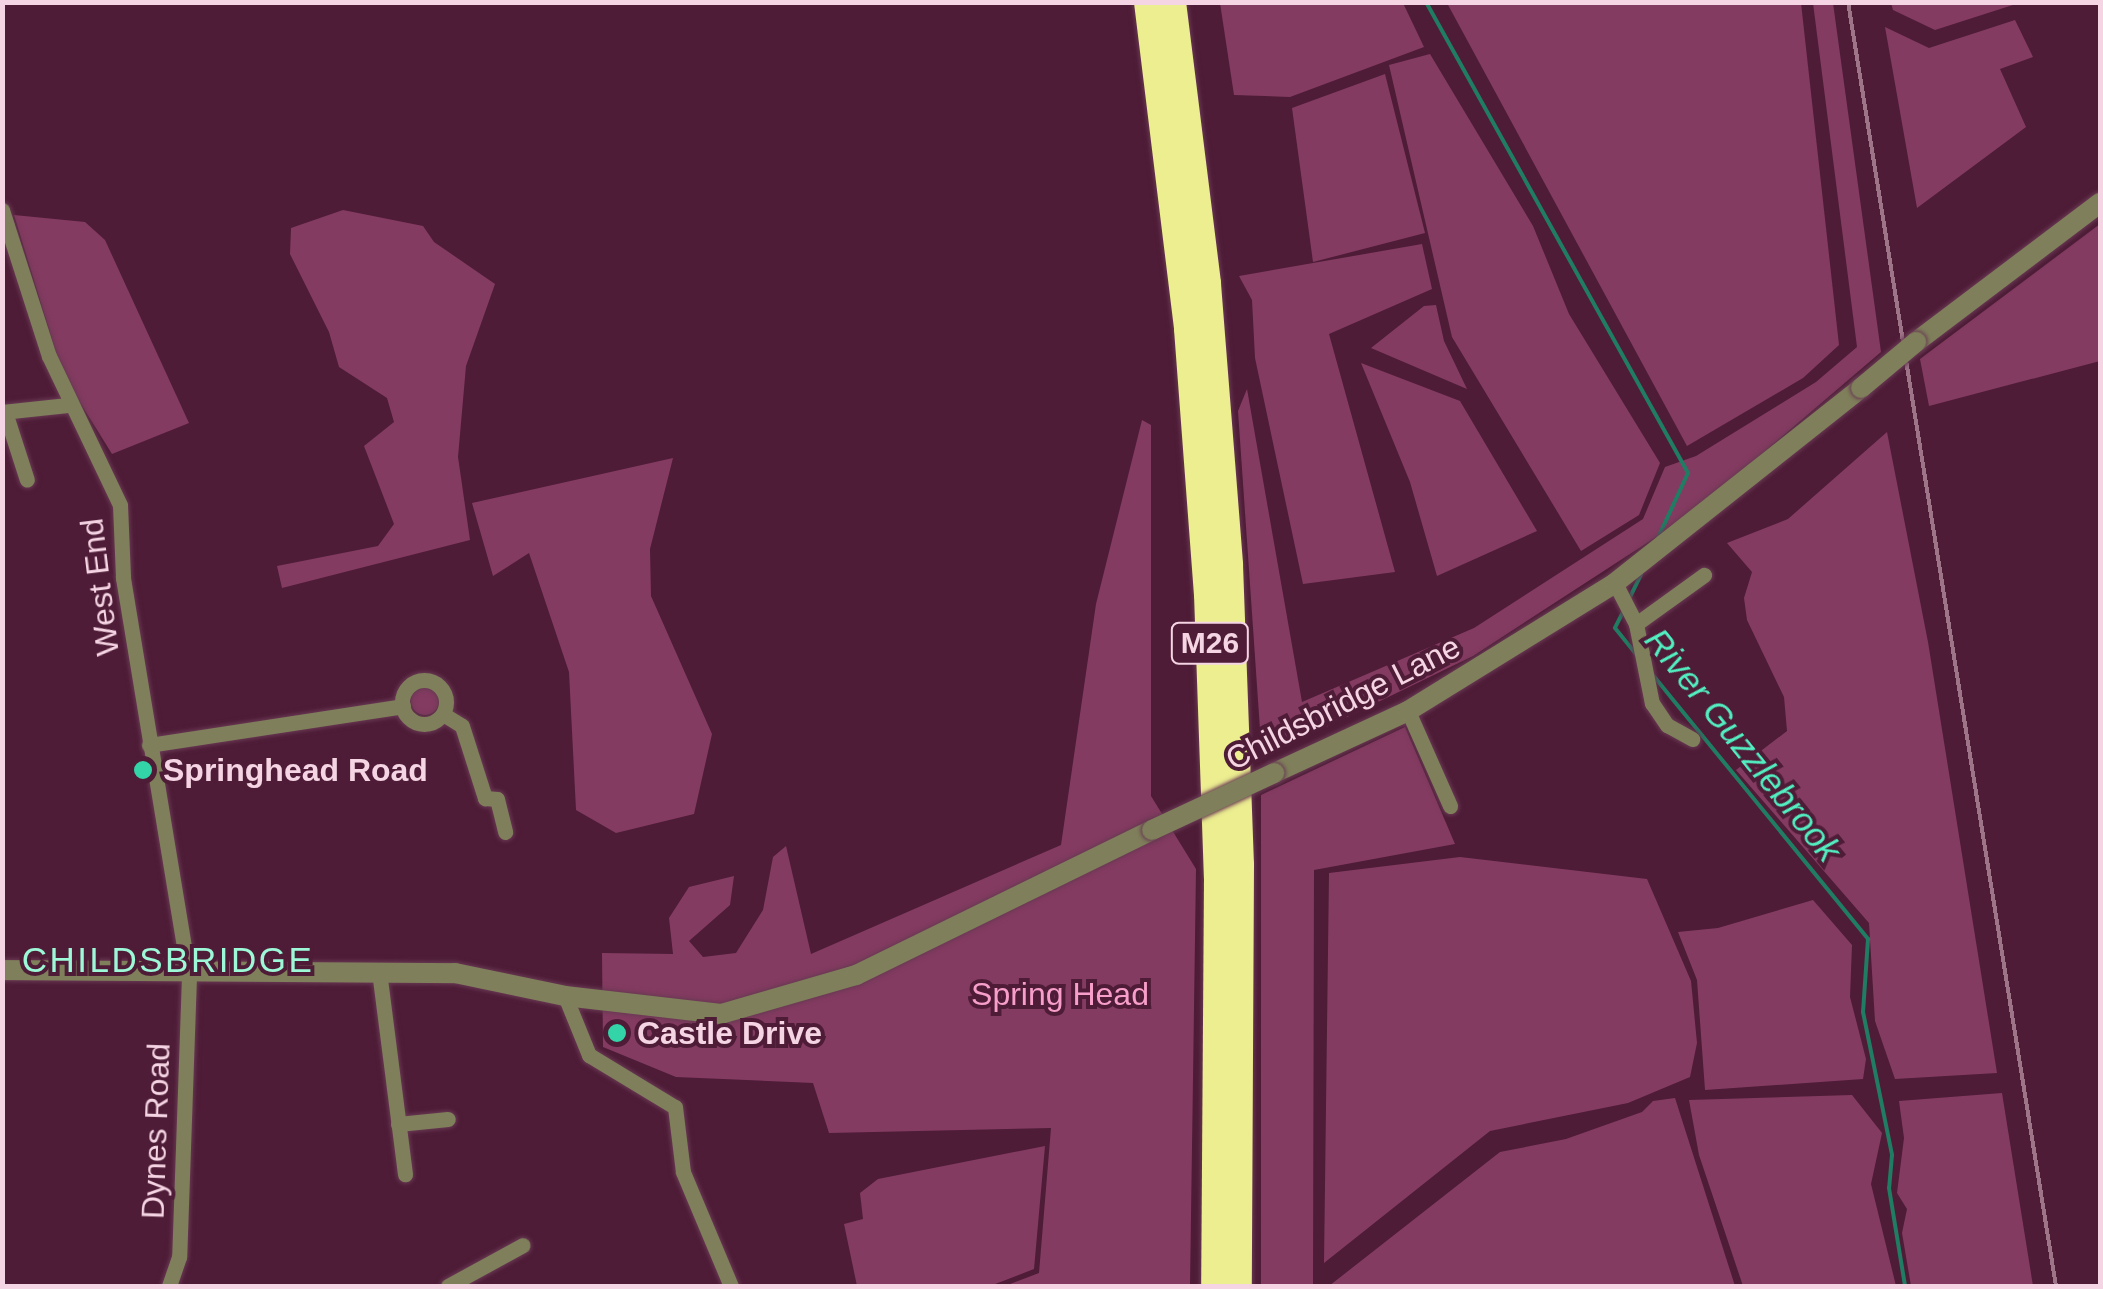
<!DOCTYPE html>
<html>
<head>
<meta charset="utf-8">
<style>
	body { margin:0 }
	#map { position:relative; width:2103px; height:1289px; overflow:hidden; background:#4e1c37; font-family:Helvetica,sans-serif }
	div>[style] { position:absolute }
	.green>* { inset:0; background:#843b61 }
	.round { border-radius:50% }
	.stream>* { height:4px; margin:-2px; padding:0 2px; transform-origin:2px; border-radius:2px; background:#207c62 }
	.roads { filter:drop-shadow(0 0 2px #693953) drop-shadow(0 0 2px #693953) }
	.minor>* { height:15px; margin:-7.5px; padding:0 7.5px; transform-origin:7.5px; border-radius:7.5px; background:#7f805b }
	.minor>.ring { margin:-7.5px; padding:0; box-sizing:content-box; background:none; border:15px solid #7f805b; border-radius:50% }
	.tertiary>* { height:20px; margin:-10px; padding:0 10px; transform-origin:10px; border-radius:10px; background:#7f805b }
	.motorway>* { height:28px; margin:-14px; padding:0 14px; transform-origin:14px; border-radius:14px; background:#ecee90 }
	.rail>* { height:4px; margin:-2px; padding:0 2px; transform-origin:2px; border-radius:2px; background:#9e7489 }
	.bridges { filter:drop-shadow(0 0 2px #693953) drop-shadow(0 0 2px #693953) }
	.tertiary-bridge>* { height:20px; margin:-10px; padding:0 10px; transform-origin:10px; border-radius:10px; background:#7f805b }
	.dots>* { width:28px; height:28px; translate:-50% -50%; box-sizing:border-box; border:5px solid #4e1c37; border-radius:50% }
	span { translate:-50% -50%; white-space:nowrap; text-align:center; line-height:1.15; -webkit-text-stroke:8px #4e1c37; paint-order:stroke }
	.shield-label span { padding:2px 8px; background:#4e1c37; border:2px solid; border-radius:8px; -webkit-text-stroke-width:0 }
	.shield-label { font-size:30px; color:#f5d4e3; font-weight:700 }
	.street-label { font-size:32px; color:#f5d4e3 }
	.poi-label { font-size:32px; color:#f5d4e3; font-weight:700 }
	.left { translate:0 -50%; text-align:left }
	.park-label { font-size:32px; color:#f79fca }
	.water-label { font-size:35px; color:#52efc1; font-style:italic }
	.neighbourhood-label { font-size:35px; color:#9cf8d7; letter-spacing:2.5px }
	.frame { position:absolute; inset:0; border:5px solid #f5d4e3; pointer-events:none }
</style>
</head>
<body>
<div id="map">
	<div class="green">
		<i style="clip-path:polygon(1220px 3px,1403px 3px,1424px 47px,1290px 97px,1234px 95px)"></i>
		<i style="clip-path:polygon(1447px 3px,1801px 3px,1839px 345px,1803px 378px,1687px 446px)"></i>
		<i style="clip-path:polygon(1813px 3px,1833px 3px,1881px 352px,1690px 515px,1473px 656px,1262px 758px,1238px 411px,1247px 389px,1302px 702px,1474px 628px,1643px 519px,1665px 467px,1696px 456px,1816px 382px,1857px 347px)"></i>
		<i style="clip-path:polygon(1891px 3px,1891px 2px,2019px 3px,1935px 30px,1893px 10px)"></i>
		<i style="clip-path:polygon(2015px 20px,2033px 57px,2000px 69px,2026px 127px,1917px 208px,1885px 27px,1929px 48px)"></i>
		<i style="clip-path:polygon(1430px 54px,1533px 226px,1569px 314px,1660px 463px,1639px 515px,1581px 551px,1452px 337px,1389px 65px)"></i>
		<i style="clip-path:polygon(1385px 74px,1425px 233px,1313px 262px,1292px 108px)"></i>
		<i style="clip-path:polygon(343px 210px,423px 226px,434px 242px,495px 284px,466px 366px,458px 457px,470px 540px,282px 588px,277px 566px,378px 546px,394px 524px,364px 446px,394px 422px,387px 398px,339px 367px,329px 332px,290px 254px,291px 228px)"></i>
		<i style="clip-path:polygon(14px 215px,85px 222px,105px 240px,189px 423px,112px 454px,63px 375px)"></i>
		<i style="clip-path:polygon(2100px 224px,2100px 361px,1929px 406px,1920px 359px)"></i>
		<i style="clip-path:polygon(1422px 244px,1432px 289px,1329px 334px,1395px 572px,1303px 584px,1255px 358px,1252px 300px,1239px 276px)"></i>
		<i style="clip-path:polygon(1436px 305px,1444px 341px,1467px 389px,1371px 348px,1424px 306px)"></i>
		<i style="clip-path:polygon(1361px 363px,1460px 401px,1537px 531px,1437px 576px,1410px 482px)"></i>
		<i style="clip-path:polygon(1142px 420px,1151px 425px,1151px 796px,1196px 869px,1190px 1286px,1005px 1286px,1039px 1273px,1051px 1128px,829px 1133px,813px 1083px,676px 1077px,603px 1047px,602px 953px,673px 954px,669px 918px,689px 887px,734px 876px,730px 905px,689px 941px,703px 957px,736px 953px,763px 910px,773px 857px,786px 846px,811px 954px,1061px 845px,1096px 604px)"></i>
		<i style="clip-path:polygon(1887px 432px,1928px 642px,1997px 1073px,1895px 1079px,1875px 1021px,1869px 923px,1736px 770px,1787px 731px,1784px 697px,1747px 620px,1744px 598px,1752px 572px,1727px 543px,1788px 519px)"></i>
		<i style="clip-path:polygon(673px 458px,650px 549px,651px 596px,712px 734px,694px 814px,616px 833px,576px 810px,569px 672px,529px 553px,493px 576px,472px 503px)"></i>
		<i class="round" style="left:411px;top:687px;width:28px;height:28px"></i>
		<i style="clip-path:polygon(1405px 727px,1455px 844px,1314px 870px,1313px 1286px,1261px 1286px,1261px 795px)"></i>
		<i style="clip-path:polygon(1460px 857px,1647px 879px,1691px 981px,1697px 1043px,1690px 1077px,1628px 1103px,1490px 1131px,1324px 1263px,1329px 873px)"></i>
		<i style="clip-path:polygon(1813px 900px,1852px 945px,1850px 997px,1866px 1059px,1863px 1079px,1705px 1090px,1697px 980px,1678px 932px,1718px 928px)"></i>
		<i style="clip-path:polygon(2002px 1093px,2033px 1286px,1911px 1286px,1902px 1233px,1907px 1209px,1897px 1193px,1904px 1138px,1899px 1101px)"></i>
		<i style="clip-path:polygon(1852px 1095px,1882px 1133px,1871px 1184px,1896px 1286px,1743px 1286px,1699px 1155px,1689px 1100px)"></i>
		<i style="clip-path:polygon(1675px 1098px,1735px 1286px,1329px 1286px,1500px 1152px,1566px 1139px,1642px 1112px,1653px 1101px)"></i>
		<i style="clip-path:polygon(1045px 1146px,1034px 1269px,990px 1286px,857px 1286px,844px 1224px,863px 1219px,860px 1193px,878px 1179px)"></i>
	</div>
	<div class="stream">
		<i style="left:1426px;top:2px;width:539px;rotate:60.91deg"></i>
		<i style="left:1688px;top:473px;width:72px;rotate:114.8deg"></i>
		<i style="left:1630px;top:597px;width:25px;rotate:-64deg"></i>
		<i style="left:1624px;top:610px;width:20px;rotate:117deg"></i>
		<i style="left:1615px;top:628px;width:35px;rotate:51deg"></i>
		<i style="left:1652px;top:674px;width:342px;rotate:50.8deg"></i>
		<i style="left:1868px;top:939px;width:73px;rotate:93.9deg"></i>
		<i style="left:1863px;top:1012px;width:146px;rotate:78.5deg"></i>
		<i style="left:1892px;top:1155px;width:33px;rotate:95deg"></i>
		<i style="left:1889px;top:1188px;width:99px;rotate:80.7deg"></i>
	</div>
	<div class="roads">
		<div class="minor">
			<i style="left:2px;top:210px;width:153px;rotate:72.2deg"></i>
			<i style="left:49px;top:356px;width:165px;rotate:64.5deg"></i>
			<i style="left:120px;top:505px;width:73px;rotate:87.6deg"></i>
			<i style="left:123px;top:578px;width:403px;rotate:80.6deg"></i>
			<i style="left:189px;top:976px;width:281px;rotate:92deg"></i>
			<i style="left:179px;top:1257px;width:31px;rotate:109deg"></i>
			<i style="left:2px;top:412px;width:66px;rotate:-6.1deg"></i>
			<i style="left:5px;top:412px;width:71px;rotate:72.1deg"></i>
			<i style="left:1615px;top:583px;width:46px;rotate:62.9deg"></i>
			<i style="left:1636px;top:624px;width:81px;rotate:78.6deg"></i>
			<i style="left:1652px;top:703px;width:27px;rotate:56deg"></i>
			<i style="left:1667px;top:725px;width:29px;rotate:29deg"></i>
			<i style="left:1636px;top:624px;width:84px;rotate:-35.8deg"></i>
			<i class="ring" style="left:402px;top:680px;width:29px;height:29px"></i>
			<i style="left:1408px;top:711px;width:104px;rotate:66.1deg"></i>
			<i style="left:443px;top:714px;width:22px;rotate:32deg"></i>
			<i style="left:462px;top:726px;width:76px;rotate:72.3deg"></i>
			<i style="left:485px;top:798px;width:12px;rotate:5deg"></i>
			<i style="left:497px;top:799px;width:34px;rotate:76deg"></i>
			<i style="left:149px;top:745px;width:257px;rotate:-8.7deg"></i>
			<i style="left:379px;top:971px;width:205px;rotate:82.7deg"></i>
			<i style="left:565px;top:996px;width:64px;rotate:67.9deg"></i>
			<i style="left:589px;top:1055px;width:100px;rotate:31.2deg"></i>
			<i style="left:675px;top:1107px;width:65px;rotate:83deg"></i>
			<i style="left:683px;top:1172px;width:124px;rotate:67.2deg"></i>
			<i style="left:398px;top:1124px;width:50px;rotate:-5.7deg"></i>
			<i style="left:448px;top:1286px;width:85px;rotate:-28.7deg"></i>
		</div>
		<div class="tertiary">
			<i style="left:1916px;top:342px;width:231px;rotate:-37.1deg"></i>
			<i style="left:1274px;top:773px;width:148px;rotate:-24.8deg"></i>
			<i style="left:1408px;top:711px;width:243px;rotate:-31.7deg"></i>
			<i style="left:1615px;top:583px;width:314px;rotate:-38.4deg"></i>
			<i style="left:2px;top:970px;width:453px;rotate:0.4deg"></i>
			<i style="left:455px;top:973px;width:112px;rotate:11.8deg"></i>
			<i style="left:565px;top:996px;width:157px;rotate:6.6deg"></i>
			<i style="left:721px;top:1014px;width:141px;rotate:-16.1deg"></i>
			<i style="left:856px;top:975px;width:330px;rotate:-26.1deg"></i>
		</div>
		<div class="motorway">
			<i style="left:1148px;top:2px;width:329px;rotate:83deg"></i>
			<i style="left:1188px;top:329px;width:266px;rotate:85.7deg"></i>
			<i style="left:1208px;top:594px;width:284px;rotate:88deg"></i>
			<i style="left:1218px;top:878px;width:408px;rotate:90.4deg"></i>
			<i style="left:1172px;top:2px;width:284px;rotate:82.9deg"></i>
			<i style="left:1207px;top:284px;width:282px;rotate:85.5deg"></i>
			<i style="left:1229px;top:565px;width:300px;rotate:87.9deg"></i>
			<i style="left:1240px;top:865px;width:421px;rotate:90.3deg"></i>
		</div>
	</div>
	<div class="rail">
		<i style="left:1848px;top:2px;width:1301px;rotate:80.8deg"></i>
	</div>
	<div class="bridges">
		<div class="tertiary-bridge">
			<i style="left:1861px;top:388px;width:72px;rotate:-39.9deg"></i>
			<i style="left:1152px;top:830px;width:135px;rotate:-25deg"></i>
		</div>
	</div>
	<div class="dots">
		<i style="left:143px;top:770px;background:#33d4a8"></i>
		<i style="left:617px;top:1033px;background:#33d4a8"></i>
	</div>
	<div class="shield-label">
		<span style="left:1210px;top:643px">M26</span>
	</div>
	<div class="street-label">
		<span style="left:100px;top:587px;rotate:-97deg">West End</span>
		<span style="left:1343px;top:703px;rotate:-27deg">Childsbridge Lane</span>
		<span style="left:156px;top:1131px;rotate:-88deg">Dynes Road</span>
	</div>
	<div class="poi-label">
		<span class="left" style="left:163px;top:770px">Springhead Road</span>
		<span class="left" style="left:637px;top:1033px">Castle Drive</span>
	</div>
	<div class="park-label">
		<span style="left:1060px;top:994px">Spring Head</span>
	</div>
	<div class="water-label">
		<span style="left:1743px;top:745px;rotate:51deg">River Guzzlebrook</span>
	</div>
	<div class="neighbourhood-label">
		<span style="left:168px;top:960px">CHILDSBRIDGE</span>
	</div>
	<div class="frame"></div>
</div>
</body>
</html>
